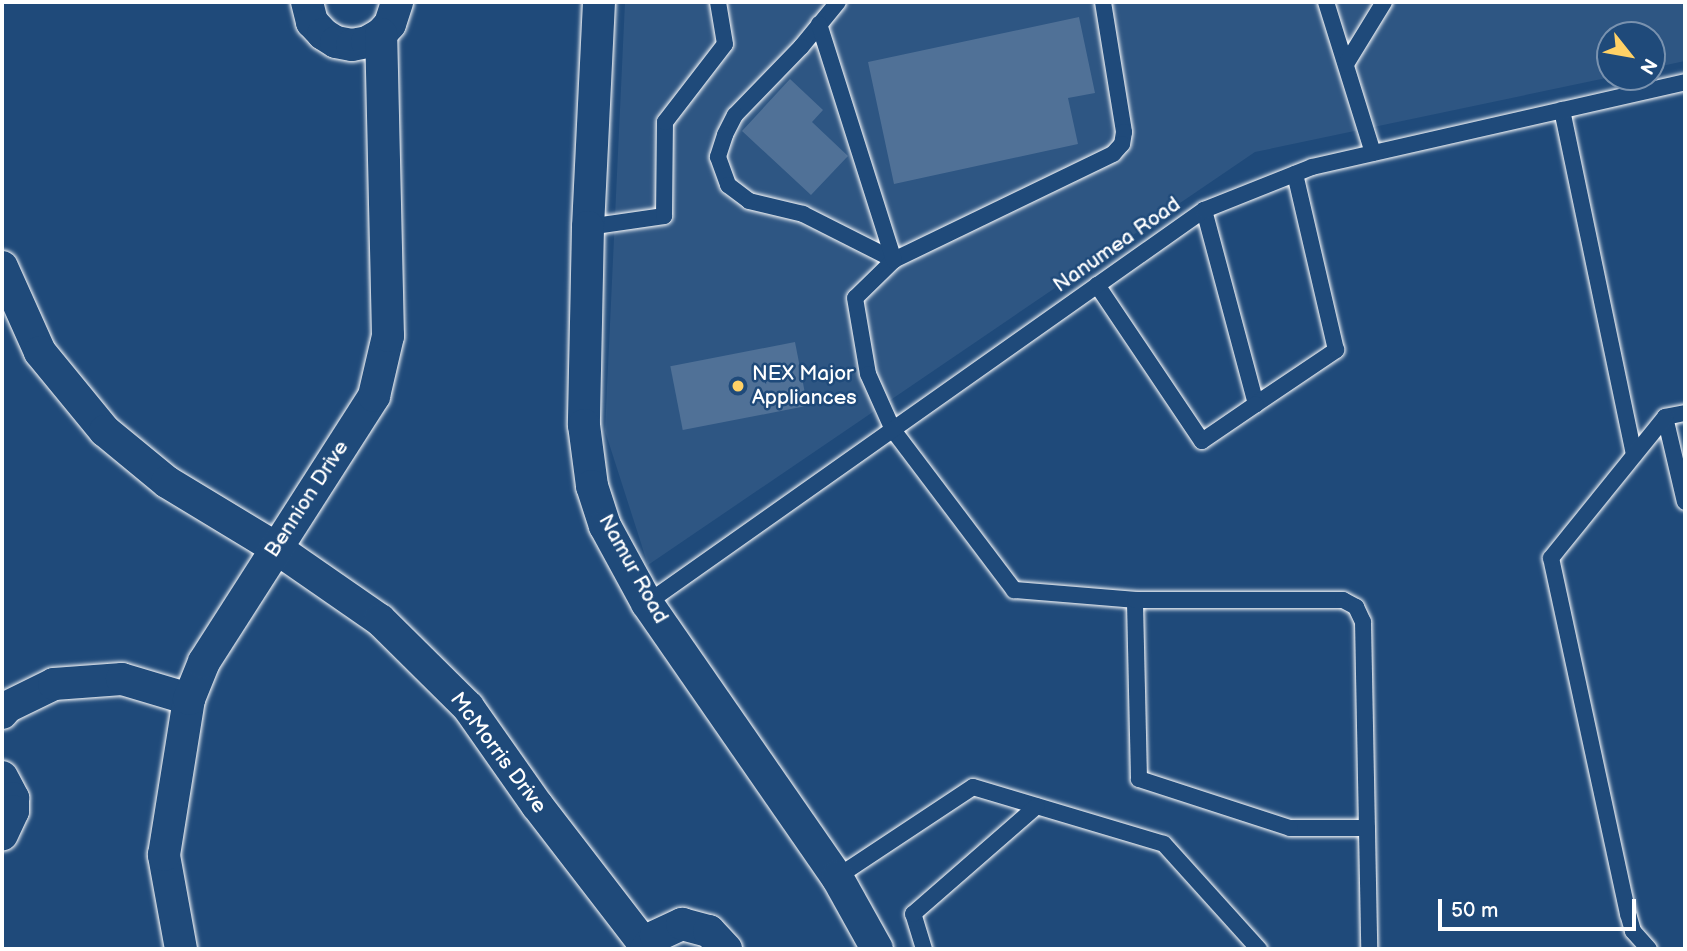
<!DOCTYPE html>
<html>
<head>
<meta charset="utf-8">
<style>
	body { margin:0 }
	#map { position:relative; width:1687px; height:951px; overflow:hidden; background:#1f4a7a; font-family:"Balsamiq Sans",sans-serif }
	div>[style] { position:absolute }
	.built>* { inset:0; background:#2e5683 }
	.building>* { inset:0; background:#507197; transform-origin:0 0 }
	.roads { filter:drop-shadow(0 0 2px #fff) drop-shadow(0 0 2px #fff) }
	.service>* { height:16px; margin:-8px; padding:0 8px; transform-origin:8px; border-radius:8px; background:#1f4a7a }
	.minor>* { height:32px; margin:-16px; padding:0 16px; transform-origin:16px; border-radius:16px; background:#1f4a7a }
	.dots>* { width:19px; height:19px; translate:-50% -50%; box-sizing:border-box; border:4px solid #1f4a7a; border-radius:50% }
	span { translate:-50% -50%; white-space:nowrap; text-align:center; line-height:1.15; -webkit-text-stroke:5px #1f4a7a; paint-order:stroke }
	.street-label { font-size:21px; color:#fff }
	.poi-label { font-size:21px; color:#fff }
	.left { translate:0 -50%; text-align:left }
	.frame { position:absolute; inset:0; border:4px solid #fff; pointer-events:none }
	.north { position:absolute; left:1596px; top:21px; width:70px; height:70px; box-sizing:border-box; background:#1f4a7a; border:2px solid #7992af; border-radius:50%; rotate:121deg; font-size:19px; font-weight:700; line-height:28px; text-align:center; color:#fff }
	.north::after { content:''; display:block; margin:auto; width:24px; height:32px; background:#ffd166; clip-path:polygon(50% 0,100% 100%,50% 72%,0 100%) }
	.scale { position:absolute; left:1438px; top:899px; width:198px; height:32px; box-sizing:border-box; border:4px solid #fff; border-top:0; padding-left:9px; font-size:21px; line-height:24px; white-space:nowrap; color:#fff; -webkit-text-stroke:5px #1f4a7a; paint-order:stroke }
</style>
</head>
<body>
<div id="map">
	<div class="built">
		<i style="clip-path:polygon(625px 2px,1685px 2px,1685px 61px,1652px 68px,1652px 35px,1610px 35px,1611px 77px,1255px 152px,648px 565px,605px 431px)"></i>
	</div>
	<div class="building">
		<i style="clip-path:polygon(1079px 17px,1095px 93px,1068px 98px,1078px 144px,894px 184px,868px 62px)"></i>
		<i style="clip-path:polygon(790px 79px,823px 110px,812px 122px,848px 156px,811px 195px,742px 131px)"></i>
		<i style="left:795px;top:342px;width:65px;height:127px;rotate:79deg"></i>
	</div>
	<div class="roads">
		<div class="service">
			<i style="left:838px;top:2px;width:58px;rotate:129.4deg"></i>
			<i style="left:801px;top:47px;width:95px;rotate:134.1deg"></i>
			<i style="left:735px;top:115px;width:22px;rotate:117deg"></i>
			<i style="left:725px;top:135px;width:23px;rotate:108deg"></i>
			<i style="left:718px;top:157px;width:30px;rotate:70deg"></i>
			<i style="left:728px;top:185px;width:26px;rotate:37deg"></i>
			<i style="left:749px;top:201px;width:56px;rotate:13.5deg"></i>
			<i style="left:803px;top:214px;width:102px;rotate:26.8deg"></i>
			<i style="left:1103px;top:2px;width:132px;rotate:80.8deg"></i>
			<i style="left:1124px;top:132px;width:12px;rotate:99deg"></i>
			<i style="left:1122px;top:144px;width:13px;rotate:132deg"></i>
			<i style="left:1113px;top:154px;width:243px;rotate:154.2deg"></i>
			<i style="left:894px;top:260px;width:54px;rotate:135.7deg"></i>
			<i style="left:855px;top:298px;width:77px;rotate:80.3deg"></i>
			<i style="left:868px;top:374px;width:61px;rotate:65.9deg"></i>
			<i style="left:893px;top:430px;width:201px;rotate:52.9deg"></i>
			<i style="left:1014px;top:590px;width:121px;rotate:4.7deg"></i>
			<i style="left:1326px;top:2px;width:158px;rotate:72.7deg"></i>
			<i style="left:819px;top:24px;width:248px;rotate:72.4deg"></i>
			<i style="left:1346px;top:64px;width:73px;rotate:-58.5deg"></i>
			<i style="left:1562px;top:110px;width:352px;rotate:78.2deg"></i>
			<i style="left:1204px;top:210px;width:201px;rotate:75deg"></i>
			<i style="left:1256px;top:404px;width:97px;rotate:-34deg"></i>
			<i style="left:1336px;top:350px;width:181px;rotate:-103.1deg"></i>
			<i style="left:588px;top:227px;width:77px;rotate:-8.2deg"></i>
			<i style="left:664px;top:216px;width:94px;rotate:-89.4deg"></i>
			<i style="left:665px;top:122px;width:98px;rotate:-52.4deg"></i>
			<i style="left:725px;top:44px;width:43px;rotate:-99.5deg"></i>
			<i style="left:1097px;top:285px;width:188px;rotate:56.1deg"></i>
			<i style="left:1202px;top:441px;width:65px;rotate:-34.4deg"></i>
			<i style="left:1685px;top:413px;width:20px;rotate:169deg"></i>
			<i style="left:1665px;top:417px;width:87px;rotate:76.8deg"></i>
			<i style="left:647px;top:603px;width:682px;rotate:-35.21deg"></i>
			<i style="left:1204px;top:210px;width:116px;rotate:-21.7deg"></i>
			<i style="left:1312px;top:167px;width:383px;rotate:-12.8deg"></i>
			<i style="left:1367px;top:828px;width:77px;rotate:180deg"></i>
			<i style="left:1290px;top:828px;width:159px;rotate:-162deg"></i>
			<i style="left:1139px;top:779px;width:179px;rotate:-91.3deg"></i>
			<i style="left:1135px;top:600px;width:208px"></i>
			<i style="left:1343px;top:600px;width:15px;rotate:28deg"></i>
			<i style="left:1356px;top:607px;width:17px;rotate:65deg"></i>
			<i style="left:1363px;top:622px;width:327px;rotate:88.9deg"></i>
			<i style="left:837px;top:877px;width:163px;rotate:-33.5deg"></i>
			<i style="left:973px;top:787px;width:199px;rotate:16.6deg"></i>
			<i style="left:1164px;top:844px;width:142px;rotate:47.9deg"></i>
			<i style="left:924px;top:949px;width:37px;rotate:-107deg"></i>
			<i style="left:913px;top:914px;width:164px;rotate:-41.1deg"></i>
			<i style="left:1649px;top:949px;width:24px;rotate:-132deg"></i>
			<i style="left:1633px;top:931px;width:18px;rotate:-106deg"></i>
			<i style="left:1628px;top:914px;width:364px;rotate:-102.2deg"></i>
			<i style="left:1551px;top:558px;width:181px;rotate:-51deg"></i>
		</div>
		<div class="minor">
			<i style="left:307px;top:2px;width:21px;rotate:76deg"></i>
			<i style="left:312px;top:22px;width:16px;rotate:47deg"></i>
			<i style="left:323px;top:34px;width:15px;rotate:32deg"></i>
			<i style="left:336px;top:42px;width:16px;rotate:11deg"></i>
			<i style="left:352px;top:45px;width:15px;rotate:-11deg"></i>
			<i style="left:367px;top:42px;width:16px;rotate:-30deg"></i>
			<i style="left:381px;top:34px;width:13px;rotate:-48deg"></i>
			<i style="left:390px;top:24px;width:23px;rotate:-72deg"></i>
			<i style="left:599px;top:2px;width:225px;rotate:92.8deg"></i>
			<i style="left:588px;top:227px;width:198px;rotate:91.2deg"></i>
			<i style="left:584px;top:425px;width:62px;rotate:82.5deg"></i>
			<i style="left:592px;top:486px;width:42px;rotate:72deg"></i>
			<i style="left:605px;top:526px;width:88px;rotate:61.4deg"></i>
			<i style="left:647px;top:603px;width:333px;rotate:55.3deg"></i>
			<i style="left:837px;top:877px;width:82px;rotate:60.9deg"></i>
			<i style="left:2px;top:267px;width:93px;rotate:65.9deg"></i>
			<i style="left:40px;top:352px;width:102px;rotate:50.6deg"></i>
			<i style="left:105px;top:431px;width:80px;rotate:39.4deg"></i>
			<i style="left:167px;top:482px;width:127px;rotate:31.2deg"></i>
			<i style="left:276px;top:548px;width:126px;rotate:34.7deg"></i>
			<i style="left:380px;top:620px;width:124px;rotate:44.7deg"></i>
			<i style="left:468px;top:707px;width:120px;rotate:54.9deg"></i>
			<i style="left:537px;top:805px;width:180px;rotate:52.4deg"></i>
			<i style="left:2px;top:713px;width:8px;rotate:-50deg"></i>
			<i style="left:7px;top:707px;width:52px;rotate:-26.1deg"></i>
			<i style="left:54px;top:684px;width:68px;rotate:-4.2deg"></i>
			<i style="left:122px;top:679px;width:70px;rotate:16.6deg"></i>
			<i style="left:2px;top:777px;width:24px;rotate:62deg"></i>
			<i style="left:13px;top:798px;width:13px;rotate:90deg"></i>
			<i style="left:13px;top:811px;width:26px;rotate:115deg"></i>
			<i style="left:181px;top:949px;width:96px;rotate:-100.3deg"></i>
			<i style="left:164px;top:855px;width:158px;rotate:-80.9deg"></i>
			<i style="left:189px;top:699px;width:40px;rotate:-68deg"></i>
			<i style="left:204px;top:662px;width:316px;rotate:-57.4deg"></i>
			<i style="left:374px;top:396px;width:62px;rotate:-76.9deg"></i>
			<i style="left:388px;top:336px;width:302px;rotate:-91.3deg"></i>
			<i style="left:646px;top:949px;width:16px;rotate:-52deg"></i>
			<i style="left:656px;top:936px;width:29px;rotate:-25deg"></i>
			<i style="left:682px;top:924px;width:28px;rotate:15deg"></i>
			<i style="left:709px;top:931px;width:25px;rotate:47deg"></i>
		</div>
	</div>
	<div class="dots">
		<i style="left:738px;top:386px;background:#ffd166"></i>
	</div>
	<div class="street-label">
		<span style="left:1117px;top:245px;rotate:-35deg">Nanumea Road</span>
		<span style="left:307px;top:499px;rotate:-57deg">Bennion Drive</span>
		<span style="left:633px;top:569px;rotate:61deg">Namur Road</span>
		<span style="left:498px;top:753px;rotate:53deg">McMorris Drive</span>
	</div>
	<div class="poi-label">
		<span class="left" style="left:752px;top:386px">NEX Major<br>Appliances</span>
	</div>
	<div class="frame"></div>
	<div class="north">N</div>
	<div class="scale">50 m</div>
</div>
</body>
</html>
